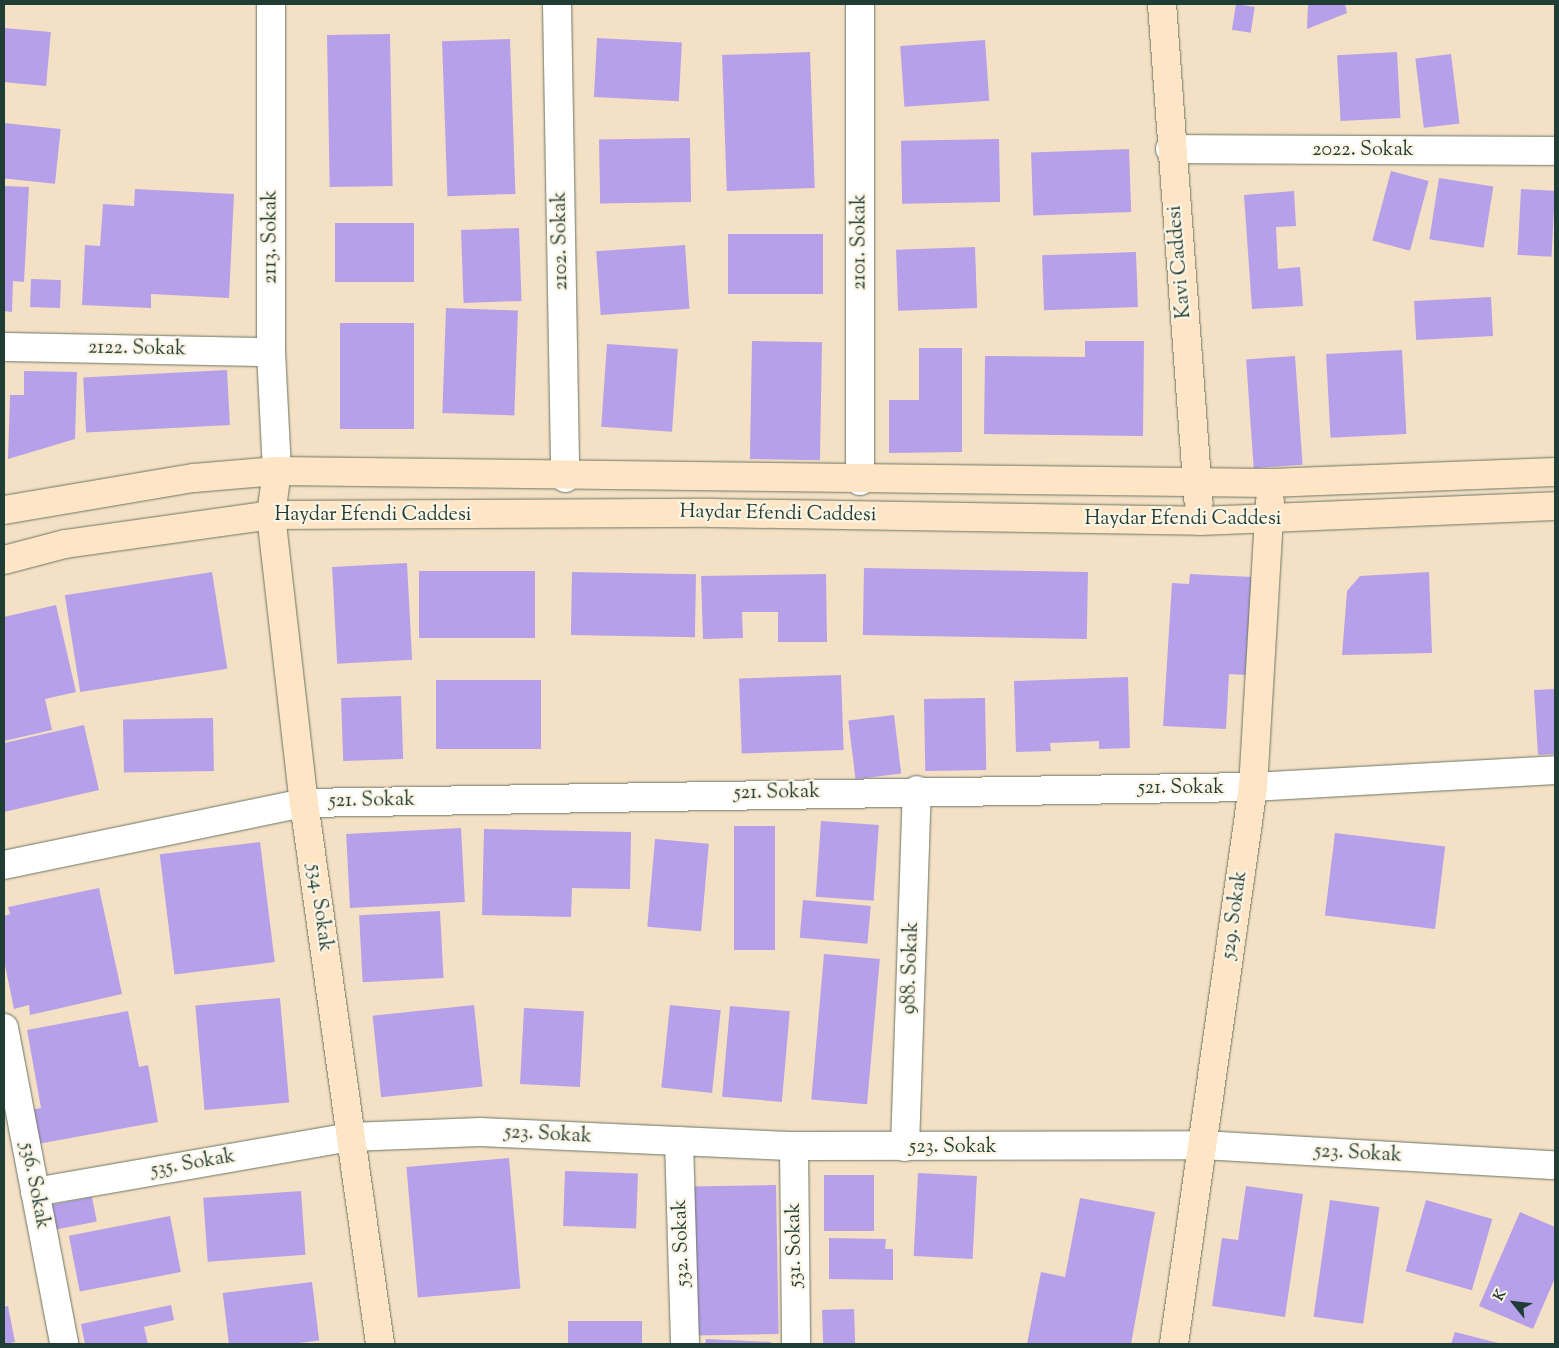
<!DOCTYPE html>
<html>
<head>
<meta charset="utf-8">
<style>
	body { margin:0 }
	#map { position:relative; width:1559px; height:1348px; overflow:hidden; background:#f4e0c4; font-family:"Sorts Mill Goudy",serif }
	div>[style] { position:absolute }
	.building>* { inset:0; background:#b6a0e9; transform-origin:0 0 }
	.roads { filter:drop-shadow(0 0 1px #6a7666) drop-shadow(0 0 1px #6a7666) }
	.street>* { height:28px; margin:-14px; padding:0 14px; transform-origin:14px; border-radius:14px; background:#fff }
	.secondary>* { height:28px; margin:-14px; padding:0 14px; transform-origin:14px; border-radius:14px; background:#fee5c5 }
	span { translate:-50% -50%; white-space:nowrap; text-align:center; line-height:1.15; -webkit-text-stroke:4.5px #fcf5e5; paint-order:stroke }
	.street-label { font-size:20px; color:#1f3d34 }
	.frame { position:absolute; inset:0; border:5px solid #1f3d34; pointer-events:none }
	.north { position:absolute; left:1489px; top:1278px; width:50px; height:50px; -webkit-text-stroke:4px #fcf5e5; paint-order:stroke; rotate:299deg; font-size:14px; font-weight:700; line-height:20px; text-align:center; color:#1f3d34 }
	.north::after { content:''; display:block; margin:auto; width:18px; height:22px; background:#1f3d34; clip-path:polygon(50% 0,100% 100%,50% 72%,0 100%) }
</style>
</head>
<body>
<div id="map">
	<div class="building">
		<i style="left:1236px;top:4px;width:19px;height:26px;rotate:9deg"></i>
		<i style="clip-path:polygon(1308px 4px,1345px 4px,1347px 13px,1307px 29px)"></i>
		<i style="left:4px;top:28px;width:47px;height:54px;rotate:5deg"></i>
		<i style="left:390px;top:34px;width:152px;height:63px;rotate:89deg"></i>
		<i style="left:597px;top:38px;width:85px;height:59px;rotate:3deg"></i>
		<i style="left:510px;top:39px;width:155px;height:68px;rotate:88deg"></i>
		<i style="left:985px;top:40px;width:61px;height:85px;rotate:86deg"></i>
		<i style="left:810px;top:52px;width:136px;height:88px;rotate:88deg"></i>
		<i style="left:1397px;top:52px;width:66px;height:60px;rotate:87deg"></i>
		<i style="left:1451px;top:54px;width:70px;height:36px;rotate:83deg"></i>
		<i style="left:4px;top:123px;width:57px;height:55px;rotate:6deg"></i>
		<i style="left:690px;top:138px;width:64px;height:91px;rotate:89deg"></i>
		<i style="left:999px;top:139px;width:63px;height:98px;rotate:89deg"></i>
		<i style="left:1129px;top:149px;width:63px;height:98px;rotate:88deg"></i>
		<i style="left:1391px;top:171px;width:39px;height:72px;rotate:15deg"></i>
		<i style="left:1439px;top:178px;width:55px;height:62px;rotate:9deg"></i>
		<i style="clip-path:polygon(4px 186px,29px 187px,24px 282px,13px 281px,12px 312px,4px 311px)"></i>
		<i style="clip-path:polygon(135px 189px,234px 194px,229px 298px,151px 294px,151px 308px,82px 305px,85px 245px,100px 246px,103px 204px,134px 206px)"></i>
		<i style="left:1521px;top:189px;width:34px;height:66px;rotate:3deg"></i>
		<i style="clip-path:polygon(1294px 191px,1296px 226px,1276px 227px,1278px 269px,1300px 267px,1303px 306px,1252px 309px,1244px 195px)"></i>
		<i style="left:414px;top:223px;width:59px;height:79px;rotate:90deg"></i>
		<i style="left:519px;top:228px;width:73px;height:58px;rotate:88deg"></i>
		<i style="left:728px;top:234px;width:95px;height:60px"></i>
		<i style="left:685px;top:245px;width:64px;height:89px;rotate:86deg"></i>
		<i style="left:975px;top:247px;width:61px;height:79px;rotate:88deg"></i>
		<i style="left:1136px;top:252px;width:55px;height:94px;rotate:88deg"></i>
		<i style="left:31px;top:279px;width:30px;height:28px;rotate:2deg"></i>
		<i style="left:1491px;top:297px;width:39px;height:77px;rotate:87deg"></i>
		<i style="left:446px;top:308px;width:72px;height:105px;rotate:2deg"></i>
		<i style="left:340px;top:323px;width:74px;height:106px"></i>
		<i style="left:752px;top:341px;width:70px;height:118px;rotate:1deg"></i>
		<i style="clip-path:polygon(1085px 341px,1144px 341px,1143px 436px,984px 434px,985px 356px,1085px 357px)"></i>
		<i style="left:607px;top:344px;width:71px;height:83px;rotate:4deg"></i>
		<i style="clip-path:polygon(919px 348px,962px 348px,962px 452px,889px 453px,889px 400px,919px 400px)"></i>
		<i style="left:1402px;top:350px;width:84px;height:76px;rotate:87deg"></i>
		<i style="left:1295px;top:356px;width:109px;height:49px;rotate:86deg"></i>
		<i style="left:227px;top:370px;width:55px;height:144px;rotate:87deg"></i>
		<i style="clip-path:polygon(24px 371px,77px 372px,75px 439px,8px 459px,10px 395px,24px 395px)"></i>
		<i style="left:407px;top:563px;width:97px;height:75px;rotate:87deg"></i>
		<i style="left:864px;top:568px;width:224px;height:67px;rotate:1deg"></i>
		<i style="left:535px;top:571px;width:67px;height:116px;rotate:90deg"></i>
		<i style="left:212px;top:572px;width:98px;height:149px;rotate:81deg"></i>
		<i style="left:572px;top:572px;width:124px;height:63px;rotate:1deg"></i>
		<i style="clip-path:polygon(1429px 572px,1432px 653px,1342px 655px,1347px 591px,1360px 576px)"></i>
		<i style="clip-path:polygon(826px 574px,827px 642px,778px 642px,778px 612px,742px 612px,743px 638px,703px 639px,701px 576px)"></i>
		<i style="clip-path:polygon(1190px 574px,1252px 577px,1246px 675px,1229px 674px,1226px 729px,1163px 726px,1172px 583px,1189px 584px)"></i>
		<i style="clip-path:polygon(56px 605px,76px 692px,45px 699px,52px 730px,4px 741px,4px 617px)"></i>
		<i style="left:841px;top:675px;width:75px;height:102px;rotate:88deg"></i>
		<i style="clip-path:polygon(1128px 677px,1130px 748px,1099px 749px,1099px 741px,1050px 743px,1051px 751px,1016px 752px,1014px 681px)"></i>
		<i style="left:436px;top:680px;width:105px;height:69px"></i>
		<i style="clip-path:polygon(1555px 689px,1555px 754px,1538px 755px,1534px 690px)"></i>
		<i style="left:401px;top:696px;width:63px;height:60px;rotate:88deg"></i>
		<i style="left:985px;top:698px;width:72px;height:61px;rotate:89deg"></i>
		<i style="left:894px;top:715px;width:59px;height:46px;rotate:83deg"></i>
		<i style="left:213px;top:718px;width:53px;height:90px;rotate:89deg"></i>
		<i style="clip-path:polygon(84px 725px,99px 790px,4px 812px,4px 743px)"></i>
		<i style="left:821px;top:821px;width:58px;height:76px;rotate:4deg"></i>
		<i style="left:734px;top:826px;width:41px;height:124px"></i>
		<i style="left:461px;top:828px;width:74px;height:115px;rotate:87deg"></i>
		<i style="clip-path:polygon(484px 829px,631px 832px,630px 889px,572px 888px,571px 917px,482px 915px)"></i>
		<i style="left:1335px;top:833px;width:111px;height:83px;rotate:7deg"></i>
		<i style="left:655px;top:839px;width:54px;height:88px;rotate:5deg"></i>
		<i style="left:260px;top:842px;width:121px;height:101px;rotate:83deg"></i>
		<i style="clip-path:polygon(99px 888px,122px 994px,30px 1015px,29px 1005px,14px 1009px,4px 960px,4px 916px,10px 914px,8px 907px)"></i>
		<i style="left:803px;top:900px;width:68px;height:38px;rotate:5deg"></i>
		<i style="left:440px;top:911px;width:67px;height:81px;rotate:87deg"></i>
		<i style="left:824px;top:954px;width:56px;height:146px;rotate:5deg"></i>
		<i style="left:280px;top:998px;width:105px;height:85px;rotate:85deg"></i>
		<i style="left:474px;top:1005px;width:82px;height:102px;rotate:84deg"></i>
		<i style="left:670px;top:1005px;width:51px;height:83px;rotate:6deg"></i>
		<i style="left:730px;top:1006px;width:60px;height:91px;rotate:5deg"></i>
		<i style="left:524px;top:1008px;width:60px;height:76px;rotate:3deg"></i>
		<i style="clip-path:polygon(128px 1011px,139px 1067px,148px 1065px,158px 1122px,32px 1145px,26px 1111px,41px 1108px,27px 1030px)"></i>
		<i style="left:509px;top:1158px;width:131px;height:103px;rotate:85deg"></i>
		<i style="left:565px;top:1171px;width:73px;height:55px;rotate:2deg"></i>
		<i style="left:918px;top:1173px;width:59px;height:83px;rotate:3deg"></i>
		<i style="left:824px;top:1175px;width:50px;height:56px"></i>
		<i style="left:776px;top:1185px;width:149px;height:83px;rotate:89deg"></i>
		<i style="clip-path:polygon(1246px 1186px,1303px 1194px,1285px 1317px,1212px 1306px,1222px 1238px,1238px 1240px)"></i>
		<i style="left:301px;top:1191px;width:64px;height:98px;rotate:86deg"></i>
		<i style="left:92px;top:1197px;width:25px;height:48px;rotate:79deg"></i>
		<i style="clip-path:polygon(1080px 1198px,1155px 1212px,1131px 1344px,1027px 1344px,1041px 1272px,1065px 1277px)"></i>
		<i style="left:1330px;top:1200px;width:50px;height:118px;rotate:8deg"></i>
		<i style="left:1426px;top:1200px;width:69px;height:74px;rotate:16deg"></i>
		<i style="clip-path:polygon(1520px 1212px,1555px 1227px,1555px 1278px,1533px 1329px,1479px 1306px)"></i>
		<i style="left:170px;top:1216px;width:57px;height:103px;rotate:79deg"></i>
		<i style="clip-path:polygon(829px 1238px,886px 1239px,885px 1249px,893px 1249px,893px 1280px,829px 1279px)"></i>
		<i style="left:312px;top:1282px;width:59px;height:90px;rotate:83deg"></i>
		<i style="clip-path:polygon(171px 1305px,174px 1320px,144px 1327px,148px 1344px,85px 1344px,81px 1324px)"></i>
		<i style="clip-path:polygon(8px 1306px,15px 1342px,4px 1344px,4px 1307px)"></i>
		<i style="left:854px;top:1309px;width:35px;height:32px;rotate:88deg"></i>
		<i style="left:642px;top:1321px;width:23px;height:74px;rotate:90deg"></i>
		<i style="clip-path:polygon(1455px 1332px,1502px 1344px,1451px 1344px)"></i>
		<i style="clip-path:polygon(706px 1339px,771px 1342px,771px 1344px,705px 1344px)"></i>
	</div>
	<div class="roads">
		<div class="street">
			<i style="left:271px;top:4px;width:348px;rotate:90deg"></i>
			<i style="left:271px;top:352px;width:119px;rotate:87.1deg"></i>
			<i style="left:557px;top:4px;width:474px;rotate:89deg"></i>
			<i style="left:1170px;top:149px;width:385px;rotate:0.3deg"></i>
			<i style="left:4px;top:347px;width:267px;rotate:1.1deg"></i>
			<i style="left:860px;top:481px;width:477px;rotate:-90deg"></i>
			<i style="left:4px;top:865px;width:306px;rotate:-11.7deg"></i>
			<i style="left:304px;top:803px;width:949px;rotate:-0.97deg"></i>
			<i style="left:1253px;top:787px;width:302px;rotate:-3.2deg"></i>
			<i style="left:4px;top:1028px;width:322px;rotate:79.2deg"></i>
			<i style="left:679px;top:1141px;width:203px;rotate:88.3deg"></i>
			<i style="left:794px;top:1146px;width:198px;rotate:89.4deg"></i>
			<i style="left:905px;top:1147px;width:357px;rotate:-88.1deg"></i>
			<i style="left:35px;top:1192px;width:320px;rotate:-9.9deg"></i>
			<i style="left:350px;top:1137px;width:130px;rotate:-2.2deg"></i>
			<i style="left:480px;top:1132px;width:314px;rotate:2.6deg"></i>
			<i style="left:794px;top:1146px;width:409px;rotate:-0.1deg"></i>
			<i style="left:1203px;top:1145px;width:353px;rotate:3.3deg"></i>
		</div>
		<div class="secondary">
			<i style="left:1162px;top:4px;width:499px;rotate:85.8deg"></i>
			<i style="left:277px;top:471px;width:44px;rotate:97.8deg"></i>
			<i style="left:271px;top:515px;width:290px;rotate:83.5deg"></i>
			<i style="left:304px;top:803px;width:546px;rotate:82deg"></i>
			<i style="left:4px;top:510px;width:193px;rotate:-9.6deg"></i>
			<i style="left:194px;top:478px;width:83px;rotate:-4.8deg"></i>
			<i style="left:277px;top:471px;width:993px;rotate:0.69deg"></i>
			<i style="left:1270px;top:483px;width:285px;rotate:-2.2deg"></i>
			<i style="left:4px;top:560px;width:63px;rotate:-14.7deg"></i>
			<i style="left:65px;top:544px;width:208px;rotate:-8deg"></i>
			<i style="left:271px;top:515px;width:441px;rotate:-0.3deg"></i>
			<i style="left:712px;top:513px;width:488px;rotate:0.9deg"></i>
			<i style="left:1200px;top:521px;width:355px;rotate:-2.4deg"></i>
			<i style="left:1174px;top:1344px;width:563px;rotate:-81.93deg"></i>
			<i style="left:1253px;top:787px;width:286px;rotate:-86.6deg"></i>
		</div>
	</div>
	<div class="street-label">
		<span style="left:1363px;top:150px">2022. Sokak</span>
		<span style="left:271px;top:237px;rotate:-90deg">2113. Sokak</span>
		<span style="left:561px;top:241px;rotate:-91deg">2102. Sokak</span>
		<span style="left:860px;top:242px;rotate:-90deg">2101. Sokak</span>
		<span style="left:1180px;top:262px;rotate:-95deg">Kavi Caddesi</span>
		<span style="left:137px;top:349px;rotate:1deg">2122. Sokak</span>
		<span style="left:778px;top:514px;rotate:1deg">Haydar Efendi Caddesi</span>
		<span style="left:373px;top:515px">Haydar Efendi Caddesi</span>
		<span style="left:1183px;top:519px">Haydar Efendi Caddesi</span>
		<span style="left:1181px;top:788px">521. Sokak</span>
		<span style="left:777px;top:793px;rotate:-1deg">521. Sokak</span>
		<span style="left:372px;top:801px;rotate:-1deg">521. Sokak</span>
		<span style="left:319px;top:908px;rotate:82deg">534. Sokak</span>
		<span style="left:1235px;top:915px;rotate:-82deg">529. Sokak</span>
		<span style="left:911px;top:968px;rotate:-88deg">988. Sokak</span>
		<span style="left:548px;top:1135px;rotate:3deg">523. Sokak</span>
		<span style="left:953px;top:1147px">523. Sokak</span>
		<span style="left:1358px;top:1154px;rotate:3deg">523. Sokak</span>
		<span style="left:193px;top:1164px;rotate:-10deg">535. Sokak</span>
		<span style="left:34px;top:1186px;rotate:79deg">536. Sokak</span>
		<span style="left:682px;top:1243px;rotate:-92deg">532. Sokak</span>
		<span style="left:795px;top:1245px;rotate:-91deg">531. Sokak</span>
	</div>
	<div class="frame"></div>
	<div class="north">K</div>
</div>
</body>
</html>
